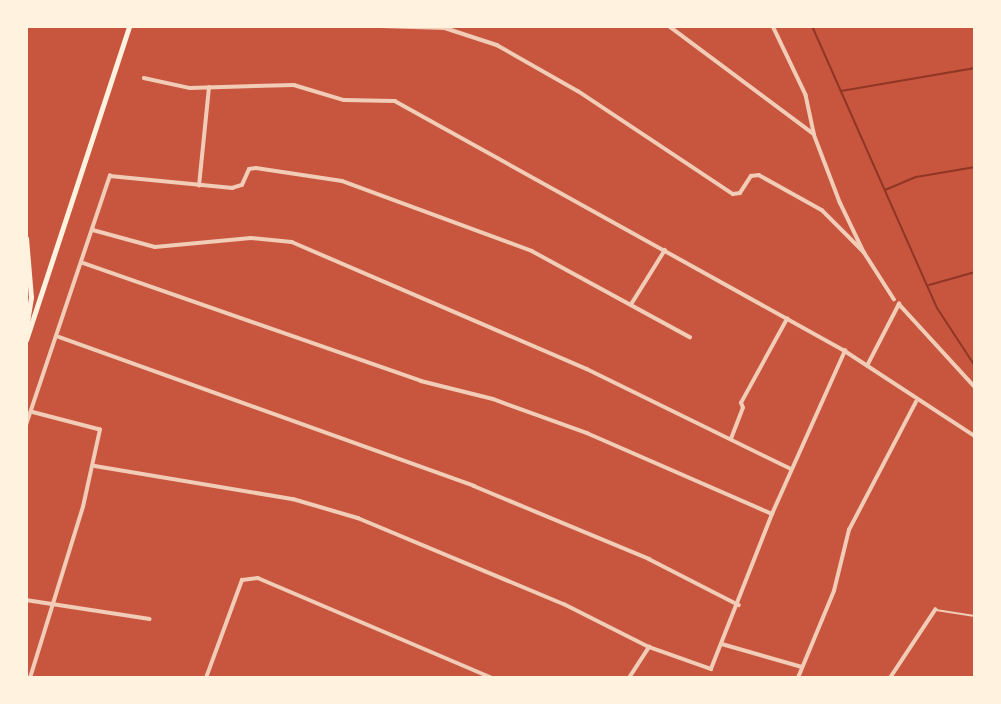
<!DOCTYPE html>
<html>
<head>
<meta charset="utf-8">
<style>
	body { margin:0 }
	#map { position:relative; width:1001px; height:704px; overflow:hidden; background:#c8553d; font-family:Inter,sans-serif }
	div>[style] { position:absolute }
	.stream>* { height:2px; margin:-1px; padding:0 1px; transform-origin:1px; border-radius:1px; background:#8f3625 }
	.service>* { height:2px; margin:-1px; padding:0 1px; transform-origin:1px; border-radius:1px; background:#f1ccb7 }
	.minor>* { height:3.5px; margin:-1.75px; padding:0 1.75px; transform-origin:1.75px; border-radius:1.75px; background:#f1ccb7 }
	.primary>* { height:5px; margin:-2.5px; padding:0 2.5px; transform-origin:2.5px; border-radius:2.5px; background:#fff3e0 }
	.trunk>* { height:5px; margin:-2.5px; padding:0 2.5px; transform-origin:2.5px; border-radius:2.5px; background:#fff3e0 }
	span { translate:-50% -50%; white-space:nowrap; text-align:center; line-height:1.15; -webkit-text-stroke:5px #fff3e0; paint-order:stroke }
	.frame { position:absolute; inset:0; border:28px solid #fff3e0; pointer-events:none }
</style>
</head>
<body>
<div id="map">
	<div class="stream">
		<i style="left:812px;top:26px;width:308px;rotate:66.1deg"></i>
		<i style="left:937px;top:308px;width:69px;rotate:56.8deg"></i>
		<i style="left:841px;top:91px;width:136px;rotate:-9.7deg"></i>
		<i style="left:885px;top:190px;width:34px;rotate:-23deg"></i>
		<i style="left:916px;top:177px;width:60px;rotate:-9.6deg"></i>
		<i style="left:929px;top:285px;width:48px;rotate:-15.8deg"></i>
	</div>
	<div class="service">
		<i style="left:936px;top:610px;width:39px;rotate:9deg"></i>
	</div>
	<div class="minor">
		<i style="left:381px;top:26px;width:64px;rotate:1.8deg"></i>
		<i style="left:445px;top:28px;width:55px;rotate:18.1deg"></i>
		<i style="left:497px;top:45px;width:93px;rotate:29.6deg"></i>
		<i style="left:578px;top:91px;width:186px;rotate:33.6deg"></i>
		<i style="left:733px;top:194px;width:7px;rotate:-8deg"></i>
		<i style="left:740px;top:193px;width:20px;rotate:-57deg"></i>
		<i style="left:751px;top:176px;width:8px;rotate:-7deg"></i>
		<i style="left:759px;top:175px;width:72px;rotate:29.1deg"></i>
		<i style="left:822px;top:210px;width:59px;rotate:45deg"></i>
		<i style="left:669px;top:26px;width:181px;rotate:36.7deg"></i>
		<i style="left:773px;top:26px;width:76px;rotate:64.4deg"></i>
		<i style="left:806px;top:95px;width:40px;rotate:78deg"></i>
		<i style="left:814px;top:134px;width:73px;rotate:69.1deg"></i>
		<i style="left:840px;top:202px;width:55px;rotate:64.4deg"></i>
		<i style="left:864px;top:252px;width:56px;rotate:57.4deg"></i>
		<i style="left:144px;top:78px;width:47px;rotate:12.3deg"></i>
		<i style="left:190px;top:88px;width:104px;rotate:-1.7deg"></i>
		<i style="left:294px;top:85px;width:52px;rotate:16.7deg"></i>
		<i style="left:344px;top:100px;width:51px;rotate:1.1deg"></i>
		<i style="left:395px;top:101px;width:515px;rotate:29.05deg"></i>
		<i style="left:845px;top:351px;width:155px;rotate:33.2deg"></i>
		<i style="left:199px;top:186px;width:99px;rotate:-84.2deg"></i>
		<i style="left:93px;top:230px;width:64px;rotate:15.3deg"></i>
		<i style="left:155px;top:247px;width:96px;rotate:-5.4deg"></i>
		<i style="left:251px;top:238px;width:41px;rotate:5.6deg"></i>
		<i style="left:292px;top:242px;width:321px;rotate:23.3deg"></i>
		<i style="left:587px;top:369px;width:227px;rotate:26.1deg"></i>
		<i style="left:83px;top:263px;width:358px;rotate:19.2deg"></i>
		<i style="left:421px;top:381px;width:74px;rotate:14deg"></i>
		<i style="left:493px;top:399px;width:100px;rotate:19.9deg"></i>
		<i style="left:587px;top:433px;width:202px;rotate:23.6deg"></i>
		<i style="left:632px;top:303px;width:62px;rotate:-58.1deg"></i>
		<i style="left:59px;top:337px;width:441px;rotate:19.7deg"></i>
		<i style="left:474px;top:486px;width:190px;rotate:22.6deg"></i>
		<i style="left:649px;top:559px;width:101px;rotate:27.1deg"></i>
		<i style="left:867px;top:366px;width:70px;rotate:-62.7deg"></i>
		<i style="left:899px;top:304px;width:113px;rotate:47.5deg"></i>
		<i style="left:26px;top:425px;width:263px;rotate:-71.4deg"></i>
		<i style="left:110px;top:176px;width:123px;rotate:5.6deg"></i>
		<i style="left:232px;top:188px;width:10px;rotate:-17deg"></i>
		<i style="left:242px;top:185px;width:17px;rotate:-66deg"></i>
		<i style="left:249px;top:169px;width:7px;rotate:-8deg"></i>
		<i style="left:256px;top:168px;width:87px;rotate:8.6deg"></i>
		<i style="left:342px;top:181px;width:202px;rotate:20.2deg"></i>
		<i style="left:532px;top:251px;width:180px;rotate:28.6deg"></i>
		<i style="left:731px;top:439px;width:33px;rotate:-69deg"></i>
		<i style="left:743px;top:408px;width:5px;rotate:-112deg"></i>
		<i style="left:741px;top:403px;width:96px;rotate:-61.3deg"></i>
		<i style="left:95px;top:466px;width:201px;rotate:9.5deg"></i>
		<i style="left:293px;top:499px;width:68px;rotate:16.3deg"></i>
		<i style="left:358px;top:518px;width:223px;rotate:22.7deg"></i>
		<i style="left:564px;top:604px;width:95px;rotate:26.8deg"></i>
		<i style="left:649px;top:647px;width:66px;rotate:19.5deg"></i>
		<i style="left:711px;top:669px;width:167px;rotate:-68.5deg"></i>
		<i style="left:772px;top:514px;width:179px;rotate:-65.9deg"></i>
		<i style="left:26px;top:600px;width:125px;rotate:8.7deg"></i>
		<i style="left:722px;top:644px;width:83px;rotate:16deg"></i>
		<i style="left:30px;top:678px;width:179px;rotate:-72.8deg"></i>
		<i style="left:83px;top:507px;width:79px;rotate:-77.6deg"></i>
		<i style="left:100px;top:430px;width:71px;rotate:-165.4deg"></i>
		<i style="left:206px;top:678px;width:104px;rotate:-69.8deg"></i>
		<i style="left:242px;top:580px;width:16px;rotate:-7deg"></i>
		<i style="left:258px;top:578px;width:255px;rotate:23.1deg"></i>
		<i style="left:629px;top:678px;width:37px;rotate:-57deg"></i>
		<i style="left:798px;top:678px;width:94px;rotate:-67.5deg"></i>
		<i style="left:834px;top:591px;width:63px;rotate:-76.2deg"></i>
		<i style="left:849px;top:530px;width:144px;rotate:-62.4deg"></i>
		<i style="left:890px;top:678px;width:82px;rotate:-56.5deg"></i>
	</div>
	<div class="primary">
		<i style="left:26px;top:238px;width:59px;rotate:85.2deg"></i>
		<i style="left:31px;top:297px;width:30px;rotate:99deg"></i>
	</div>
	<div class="trunk">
		<i style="left:26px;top:340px;width:330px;rotate:-71.8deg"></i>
	</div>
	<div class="frame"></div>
</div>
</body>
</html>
